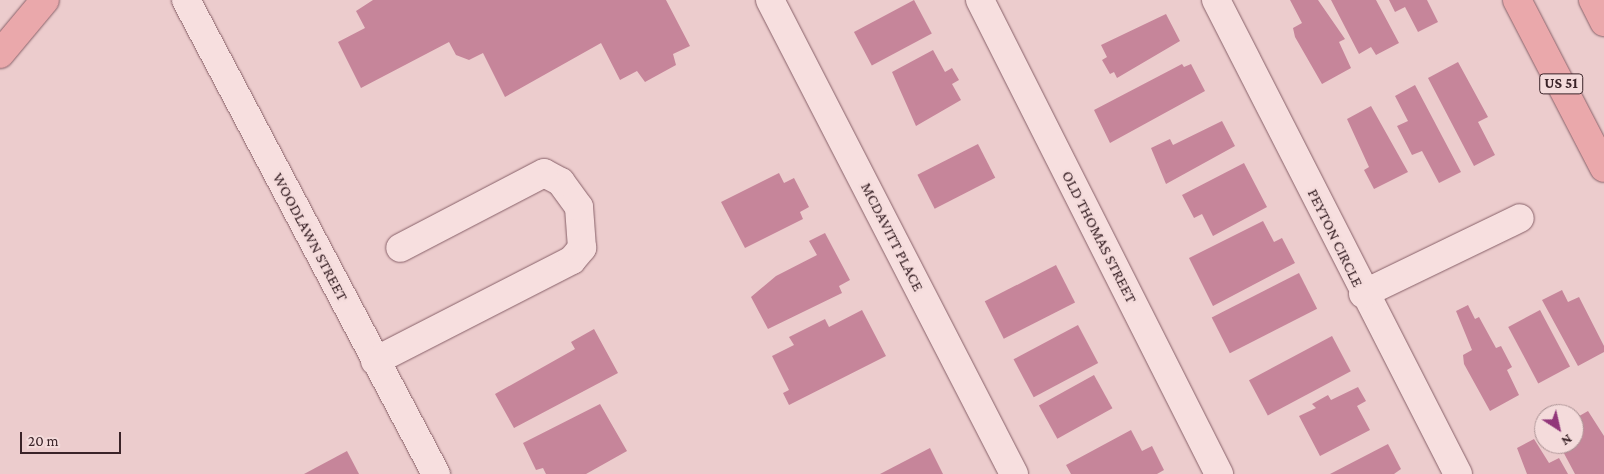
<!DOCTYPE html>
<html>
<head>
<meta charset="utf-8">
<style>
	body { margin:0 }
	#map { position:relative; width:1604px; height:474px; overflow:hidden; background:#eccccd; font-family:"Crimson Pro",serif }
	div>[style] { position:absolute }
	.building>* { inset:0; background:#c6859a; transform-origin:0 0 }
	.roads { filter:drop-shadow(0 0 1px #886169) drop-shadow(0 0 1px #886169) }
	.minor>* { height:28px; margin:-14px; padding:0 14px; transform-origin:14px; border-radius:14px; background:#f7dfdf }
	.major>* { height:28px; margin:-14px; padding:0 14px; transform-origin:14px; border-radius:14px; background:#eaa8ab }
	span { translate:-50% -50%; white-space:nowrap; text-align:center; line-height:1.15; -webkit-text-stroke:4.5px #f4dbdb; paint-order:stroke }
	.shield-label span { padding:1px 4px; background:#f4dbdb; border:1px solid; border-radius:4px; -webkit-text-stroke-width:0 }
	.shield-label { font-size:15px; color:#3a2328; font-weight:700 }
	.street-label { font-size:16px; color:#3a2328 }
	.north { position:absolute; left:1534px; top:404px; width:50px; height:50px; box-sizing:border-box; background:#f4dbdb; border:1px solid #aa9193; border-radius:50%; rotate:145deg; font-size:14px; font-weight:700; line-height:20px; text-align:center; color:#3a2328 }
	.north::after { content:''; display:block; margin:auto; width:18px; height:22px; background:#92367a; clip-path:polygon(50% 0,100% 100%,50% 72%,0 100%) }
	.scale { position:absolute; left:20px; top:432px; width:101px; height:22px; box-sizing:border-box; border:2px solid #3a2328; border-top:0; padding-left:6px; font-size:15px; line-height:18px; white-space:nowrap; color:#3a2328; -webkit-text-stroke:4px #f4dbdb; paint-order:stroke }
</style>
</head>
<body>
<div id="map">
	<div class="building">
		<i style="clip-path:polygon(373px 0,666px 0,690px 46px,673px 54px,676px 65px,645px 82px,637px 71px,620px 80px,601px 43px,505px 97px,483px 53px,469px 60px,456px 55px,449px 42px,361px 88px,338px 42px,365px 28px,356px 11px)"></i>
		<i style="left:914px;top:0;width:38px;height:68px;rotate:62deg"></i>
		<i style="clip-path:polygon(1290px 0,1318px 0,1345px 39px,1339px 42px,1351px 68px,1322px 84px,1295px 37px,1293px 28px,1302px 23px)"></i>
		<i style="clip-path:polygon(1331px 0,1376px 0,1399px 43px,1376px 55px,1371px 47px,1359px 54px)"></i>
		<i style="clip-path:polygon(1389px 0,1427px 0,1438px 22px,1418px 32px,1405px 7px,1395px 12px)"></i>
		<i style="clip-path:polygon(1166px 14px,1180px 41px,1117px 78px,1114px 72px,1110px 74px,1102px 60px,1107px 57px,1101px 45px)"></i>
		<i style="clip-path:polygon(933px 50px,945px 72px,952px 68px,959px 80px,952px 84px,961px 100px,916px 126px,892px 72px)"></i>
		<i style="clip-path:polygon(1458px 62px,1488px 117px,1478px 122px,1495px 155px,1474px 166px,1428px 78px)"></i>
		<i style="clip-path:polygon(1182px 64px,1184px 67px,1191px 64px,1205px 91px,1110px 143px,1094px 110px)"></i>
		<i style="clip-path:polygon(1415px 85px,1461px 172px,1439px 183px,1422px 151px,1412px 155px,1397px 126px,1408px 121px,1395px 96px)"></i>
		<i style="clip-path:polygon(1371px 106px,1408px 172px,1374px 189px,1364px 170px,1369px 167px,1347px 119px)"></i>
		<i style="clip-path:polygon(1222px 121px,1235px 146px,1166px 184px,1151px 148px,1170px 139px,1173px 145px)"></i>
		<i style="left:978px;top:144px;width:38px;height:68px;rotate:63deg"></i>
		<i style="clip-path:polygon(1244px 163px,1267px 207px,1213px 236px,1202px 214px,1194px 218px,1182px 195px)"></i>
		<i style="clip-path:polygon(779px 173px,784px 183px,794px 178px,809px 207px,800px 212px,803px 219px,745px 248px,721px 202px)"></i>
		<i style="clip-path:polygon(1263px 221px,1274px 242px,1282px 238px,1295px 263px,1213px 306px,1189px 258px)"></i>
		<i style="clip-path:polygon(825px 233px,850px 280px,839px 286px,842px 293px,768px 329px,751px 297px,776px 276px,817px 255px,809px 241px)"></i>
		<i style="left:1056px;top:265px;width:42px;height:80px;rotate:63deg"></i>
		<i style="left:1299px;top:273px;width:40px;height:98px;rotate:63deg"></i>
		<i style="clip-path:polygon(1562px 290px,1568px 302px,1579px 297px,1604px 346px,1604px 352px,1578px 366px,1542px 300px)"></i>
		<i style="clip-path:polygon(1468px 305px,1475px 319px,1479px 317px,1496px 348px,1501px 346px,1512px 367px,1507px 370px,1519px 395px,1490px 411px,1464px 364px,1463px 355px,1472px 350px,1456px 311px)"></i>
		<i style="clip-path:polygon(862px 310px,886px 356px,789px 405px,783px 393px,789px 390px,772px 356px,794px 345px,789px 337px,825px 319px,829px 327px)"></i>
		<i style="left:1540px;top:310px;width:64px;height:36px;rotate:62deg"></i>
		<i style="left:1078px;top:325px;width:43px;height:73px;rotate:62deg"></i>
		<i style="clip-path:polygon(594px 329px,618px 373px,514px 428px,495px 394px,575px 349px,571px 342px)"></i>
		<i style="left:1332px;top:336px;width:40px;height:94px;rotate:62deg"></i>
		<i style="left:1094px;top:375px;width:38px;height:63px;rotate:61deg"></i>
		<i style="clip-path:polygon(1358px 387px,1366px 401px,1357px 406px,1370px 430px,1320px 456px,1299px 416px,1316px 408px,1312px 404px,1328px 395px,1331px 400px)"></i>
		<i style="clip-path:polygon(600px 404px,627px 451px,586px 474px,546px 474px,543px 468px,536px 470px,523px 443px)"></i>
		<i style="clip-path:polygon(1588px 411px,1604px 436px,1604px 474px,1575px 474px,1559px 444px,1574px 444px,1574px 419px)"></i>
		<i style="clip-path:polygon(1131px 430px,1142px 451px,1152px 446px,1164px 470px,1157px 474px,1071px 474px,1066px 465px)"></i>
		<i style="clip-path:polygon(1534px 439px,1549px 463px,1559px 458px,1568px 474px,1527px 474px,1517px 448px)"></i>
		<i style="clip-path:polygon(1388px 444px,1401px 469px,1394px 474px,1330px 474px)"></i>
		<i style="clip-path:polygon(930px 448px,943px 474px,880px 474px)"></i>
		<i style="clip-path:polygon(347px 451px,359px 474px,304px 474px)"></i>
	</div>
	<div class="roads">
		<div class="minor">
			<i style="left:186px;top:0;width:536px;rotate:62.19deg"></i>
			<i style="left:770px;top:0;width:533px;rotate:62.76deg"></i>
			<i style="left:980px;top:0;width:531px;rotate:63.24deg"></i>
			<i style="left:1216px;top:0;width:532px;rotate:62.95deg"></i>
			<i style="left:1363px;top:294px;width:174px;rotate:-25.8deg"></i>
			<i style="left:375px;top:361px;width:221px;rotate:-27.1deg"></i>
			<i style="left:572px;top:260px;width:16px;rotate:-50deg"></i>
			<i style="left:582px;top:248px;width:41px;rotate:-94.2deg"></i>
			<i style="left:579px;top:207px;width:31px;rotate:-126deg"></i>
			<i style="left:561px;top:182px;width:19px;rotate:-152deg"></i>
			<i style="left:544px;top:173px;width:162px;rotate:152.5deg"></i>
		</div>
		<div class="major">
			<i style="left:1517px;top:0;width:189px;rotate:62.6deg"></i>
			<i style="left:1593px;top:0;width:25px;rotate:63deg"></i>
			<i style="left:0;top:54px;width:70px;rotate:-50.2deg"></i>
		</div>
	</div>
	<div class="shield-label">
		<span style="left:1561px;top:84px">US 51</span>
	</div>
	<div class="street-label">
		<span style="left:310px;top:237px;rotate:62deg">WOODLAWN STREET</span>
		<span style="left:892px;top:237px;rotate:63deg">MCDAVITT PLACE</span>
		<span style="left:1099px;top:237px;rotate:63deg">OLD THOMAS STREET</span>
		<span style="left:1335px;top:238px;rotate:64deg">PEYTON CIRCLE</span>
	</div>
	<div class="north">N</div>
	<div class="scale">20 m</div>
</div>
</body>
</html>
